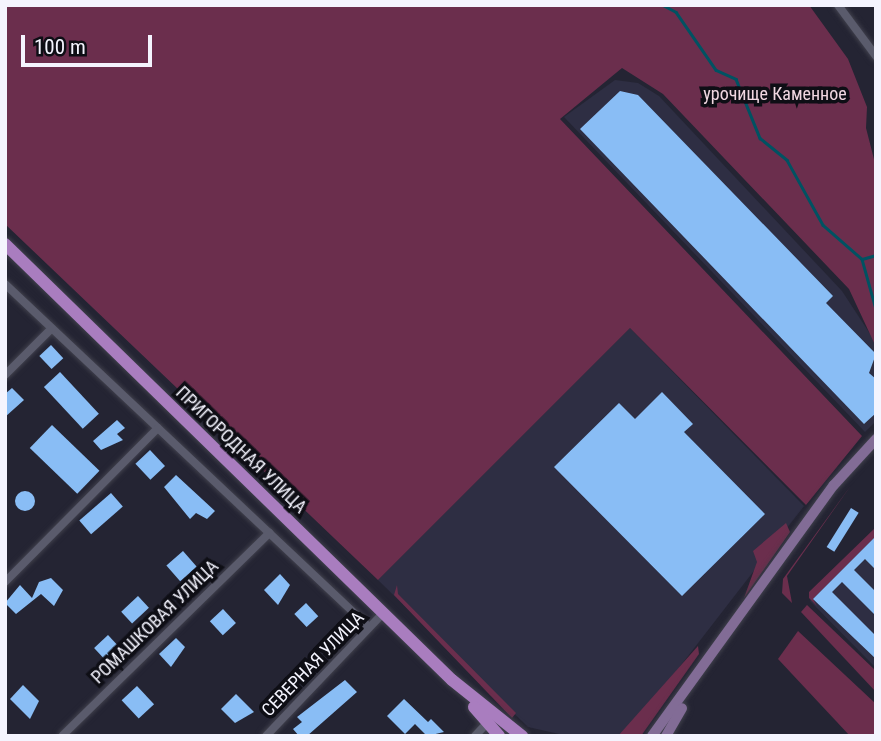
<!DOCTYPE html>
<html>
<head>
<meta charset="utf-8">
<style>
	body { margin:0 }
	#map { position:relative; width:881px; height:741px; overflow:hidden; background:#242433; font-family:"Roboto Condensed",sans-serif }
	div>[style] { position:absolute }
	.built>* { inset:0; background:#2e2e43 }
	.green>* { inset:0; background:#6b2e4d }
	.stream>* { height:2.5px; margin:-1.25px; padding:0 1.25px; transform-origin:1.25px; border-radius:1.25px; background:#005262 }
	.building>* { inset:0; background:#89bdf5; transform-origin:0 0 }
	.round { border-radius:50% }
	.roads { filter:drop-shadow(0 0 2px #40404c) drop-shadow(0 0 2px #40404c) }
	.street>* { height:8px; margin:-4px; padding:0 4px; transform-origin:4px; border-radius:4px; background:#5a5b6c }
	.secondary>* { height:10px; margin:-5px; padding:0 5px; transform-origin:5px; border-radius:5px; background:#826c96 }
	.primary>* { height:12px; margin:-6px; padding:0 6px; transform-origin:6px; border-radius:6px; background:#a97dbf }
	span { translate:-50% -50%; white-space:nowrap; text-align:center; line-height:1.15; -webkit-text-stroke:7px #0e0e15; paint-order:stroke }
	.park-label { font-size:18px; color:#f0d7e1 }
	.street-label { font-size:18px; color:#f4f4fe }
	.frame { position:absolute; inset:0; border:7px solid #f4f4fe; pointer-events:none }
	.scale { position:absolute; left:21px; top:35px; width:131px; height:32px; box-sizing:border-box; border:4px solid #f4f4fe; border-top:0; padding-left:9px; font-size:21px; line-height:24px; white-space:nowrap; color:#f4f4fe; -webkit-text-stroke:5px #0e0e15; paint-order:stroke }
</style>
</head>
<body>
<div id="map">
	<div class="built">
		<i style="clip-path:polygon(615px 80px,638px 83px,659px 96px,842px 291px,876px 343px,876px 421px,865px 432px,564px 117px)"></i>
		<i style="clip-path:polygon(630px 328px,804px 506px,637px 722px,618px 736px,568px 736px,528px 727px,378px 580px)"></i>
		<i style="clip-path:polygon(876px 535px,876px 668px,810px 601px)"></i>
	</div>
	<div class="green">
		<i style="clip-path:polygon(5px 5px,809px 5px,848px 59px,867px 107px,866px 128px,876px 167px,876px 347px,849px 289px,663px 94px,622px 68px,560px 119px,862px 436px,806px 505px,630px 328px,378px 580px,5px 224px)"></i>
		<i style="clip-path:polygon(852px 484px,787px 576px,792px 603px,782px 593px,783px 579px)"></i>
		<i style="clip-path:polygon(786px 523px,790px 532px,744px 598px,757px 562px,753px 551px)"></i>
		<i style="clip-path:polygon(876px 527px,876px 536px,813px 599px,817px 606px,809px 598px,809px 592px)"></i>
		<i style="clip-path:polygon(397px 585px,398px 594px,516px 713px,512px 718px,394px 595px)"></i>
		<i style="clip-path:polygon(807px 605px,876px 671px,876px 692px,801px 612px)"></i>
		<i style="clip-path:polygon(798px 631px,876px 704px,876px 736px,850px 736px,778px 659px)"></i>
		<i style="clip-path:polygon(698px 646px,699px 654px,641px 736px,618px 736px)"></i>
	</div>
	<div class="stream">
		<i style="left:663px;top:5px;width:15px;rotate:28deg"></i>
		<i style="left:676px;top:12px;width:70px;rotate:55.4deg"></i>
		<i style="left:716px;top:70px;width:22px;rotate:24deg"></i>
		<i style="left:736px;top:79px;width:64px;rotate:67.9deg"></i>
		<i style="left:760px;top:138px;width:35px;rotate:39deg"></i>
		<i style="left:787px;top:160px;width:74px;rotate:61deg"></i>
		<i style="left:823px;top:225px;width:52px;rotate:41.1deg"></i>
		<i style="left:862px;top:259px;width:52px;rotate:74.4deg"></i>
		<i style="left:862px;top:259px;width:15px;rotate:-16deg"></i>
	</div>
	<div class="building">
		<i style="clip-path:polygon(620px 91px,638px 95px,833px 296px,826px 303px,876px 354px,869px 373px,876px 379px,876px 413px,864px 424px,580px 129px)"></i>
		<i style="left:51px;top:345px;width:18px;height:16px;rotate:47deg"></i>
		<i style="left:60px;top:372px;width:57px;height:22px;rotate:47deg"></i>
		<i style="clip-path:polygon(12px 388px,24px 400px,5px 417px,5px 394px)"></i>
		<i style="clip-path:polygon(662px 392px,693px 424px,684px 432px,765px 514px,682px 596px,554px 467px,619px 403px,635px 419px)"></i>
		<i style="clip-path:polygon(117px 420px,125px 428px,117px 434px,123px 440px,101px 450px,93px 441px)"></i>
		<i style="left:52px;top:425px;width:66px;height:32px;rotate:44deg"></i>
		<i style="left:150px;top:450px;width:22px;height:20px;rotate:47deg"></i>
		<i style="clip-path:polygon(176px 475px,215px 511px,207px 519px,196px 513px,190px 519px,164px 487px)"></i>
		<i class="round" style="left:15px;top:491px;width:20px;height:20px"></i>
		<i style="left:111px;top:493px;width:18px;height:42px;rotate:49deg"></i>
		<i style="left:851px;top:508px;width:9px;height:46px;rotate:32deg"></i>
		<i style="clip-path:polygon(876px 536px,876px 570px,865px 559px,854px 570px,876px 592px,876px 616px,842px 582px,832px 592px,876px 636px,876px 659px,813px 599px)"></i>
		<i style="left:183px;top:551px;width:21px;height:22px;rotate:49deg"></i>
		<i style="clip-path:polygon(280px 574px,290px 585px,278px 605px,264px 590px)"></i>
		<i style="clip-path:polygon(51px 578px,63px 590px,54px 606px,41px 594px,16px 614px,5px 603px,20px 585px,32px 598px,39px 582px)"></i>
		<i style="left:138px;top:596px;width:16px;height:23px;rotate:47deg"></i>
		<i style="left:306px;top:603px;width:18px;height:16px;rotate:47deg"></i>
		<i style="left:223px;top:609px;width:19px;height:18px;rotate:47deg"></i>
		<i style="left:108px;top:635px;width:16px;height:19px;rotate:47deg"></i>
		<i style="clip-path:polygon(176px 638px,185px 647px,171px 667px,159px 654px)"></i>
		<i style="clip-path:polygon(345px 680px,357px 692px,307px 736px,299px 736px,293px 729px,302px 722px,297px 717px)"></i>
		<i style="clip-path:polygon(23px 685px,39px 701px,30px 719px,10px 699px)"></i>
		<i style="left:137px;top:686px;width:25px;height:21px;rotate:47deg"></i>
		<i style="clip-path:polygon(236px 694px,254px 712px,235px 723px,221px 709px)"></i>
		<i style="clip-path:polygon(404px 699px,428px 722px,431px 719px,444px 732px,427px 736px,415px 724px,405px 734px,387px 716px)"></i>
	</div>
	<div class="roads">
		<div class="street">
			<i style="left:838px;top:5px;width:64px;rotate:53.3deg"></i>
			<i style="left:5px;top:284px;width:500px;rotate:43.3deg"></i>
			<i style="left:5px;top:375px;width:66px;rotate:-45deg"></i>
			<i style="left:5px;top:582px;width:217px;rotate:-45.2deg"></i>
			<i style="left:63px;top:735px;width:289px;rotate:-44.4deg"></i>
			<i style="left:266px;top:736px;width:170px;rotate:-46.4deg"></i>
			<i style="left:475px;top:736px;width:18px;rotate:-47deg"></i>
		</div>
		<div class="secondary">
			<i style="left:652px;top:736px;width:310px;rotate:-54.1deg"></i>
			<i style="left:834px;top:485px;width:62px;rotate:-47.6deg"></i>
			<i style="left:666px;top:736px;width:32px;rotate:-60deg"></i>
		</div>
		<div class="primary">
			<i style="left:5px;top:244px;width:624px;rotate:44.29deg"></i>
			<i style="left:452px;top:680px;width:90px;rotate:38.7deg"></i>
			<i style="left:474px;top:707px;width:38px;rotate:49deg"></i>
		</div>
	</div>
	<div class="park-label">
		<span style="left:775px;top:94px">урочище Каменное</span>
	</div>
	<div class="street-label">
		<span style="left:241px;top:450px;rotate:44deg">ПРИГОРОДНАЯ УЛИЦА</span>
		<span style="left:155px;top:622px;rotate:-44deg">РОМАШКОВАЯ УЛИЦА</span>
		<span style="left:313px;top:664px;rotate:-46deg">СЕВЕРНАЯ УЛИЦА</span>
	</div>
	<div class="frame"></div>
	<div class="scale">100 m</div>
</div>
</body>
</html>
